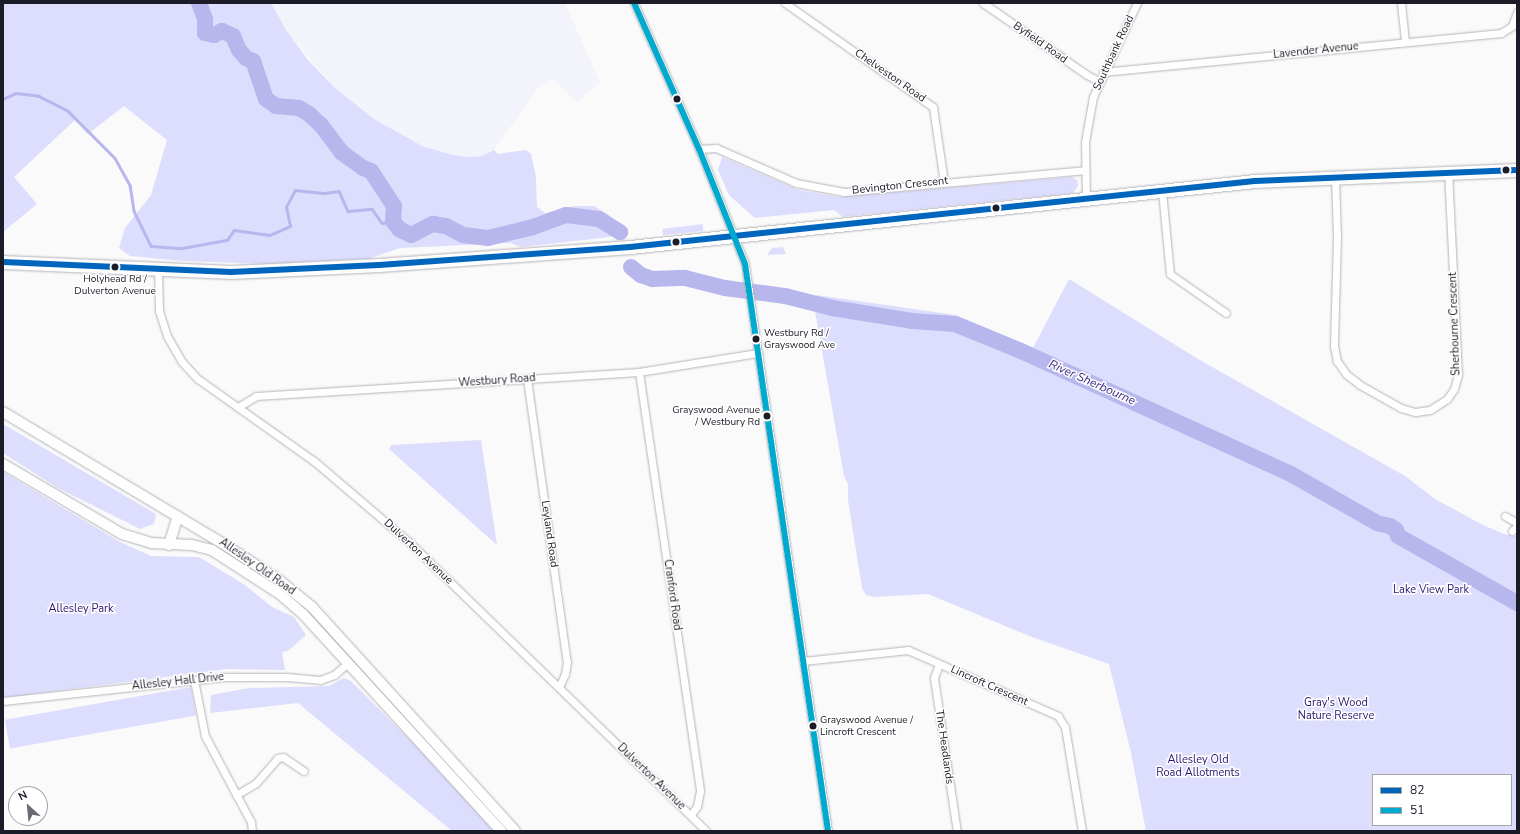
<!DOCTYPE html>
<html>
<head>
<meta charset="utf-8">
<style>
	body { margin:0 }
	#map { position:relative; width:1520px; height:834px; overflow:hidden; background:#fafafa; font-family:"Nunito Sans",sans-serif }
	div>[style] { position:absolute }
	.built>* { inset:0; background:#f3f3fc }
	.green>* { inset:0; background:#ddddfd; transform-origin:0 0 }
	.stream>* { height:2.5px; margin:-1.25px; padding:0 1.25px; transform-origin:1.25px; border-radius:1.25px; background:#b8b7ed }
	.river>* { height:16px; margin:-8px; padding:0 8px; transform-origin:8px; border-radius:8px; background:#b8b7ed }
	.roads { filter:drop-shadow(0 0 1px #b4b4ba) drop-shadow(0 0 1px #b4b4ba) }
	.street>* { height:7px; margin:-3.5px; padding:0 3.5px; transform-origin:3.5px; border-radius:3.5px; background:#fefefe }
	.secondary>* { height:10px; margin:-5px; padding:0 5px; transform-origin:5px; border-radius:5px; background:#fefefe }
	.highway>* { height:13px; margin:-6.5px; padding:0 6.5px; transform-origin:6.5px; border-radius:6.5px; background:#fefefe }
	.bus-1>* { height:6px; margin:-3px; padding:0 3px; transform-origin:3px; border-radius:3px; background:#0065bd }
	.bus-2>* { height:6px; margin:-3px; padding:0 3px; transform-origin:3px; border-radius:3px; background:#00a9ce }
	.dots>* { width:11px; height:11px; translate:-50% -50%; box-sizing:border-box; border:2px solid #fff; border-radius:50% }
	span { translate:-50% -50%; white-space:nowrap; text-align:center; line-height:1.15; -webkit-text-stroke:3px #fff; paint-order:stroke }
	.bus-label { font-size:10px; color:#1c1c28 }
	.left { translate:0 -50%; text-align:left }
	.right { translate:-100% -50%; text-align:right }
	.street-label { font-size:11px; color:#1c1c28 }
	.park-label { font-size:11px; color:#2b1570 }
	.water-label { font-size:12px; color:#382881; font-style:italic }
	.frame { position:absolute; inset:0; border:4px solid #1c1c28; pointer-events:none }
	.legend { position:absolute; left:1372px; top:774px; width:140px; height:52px; box-sizing:border-box; background:#fff; border:1px solid #a4a4a9; margin:0; padding:5px 7px; list-style:none; font-size:12px; color:#1c1c28 }
	.legend li { display:flex; align-items:center; gap:8px; height:20px }
	.legend b { width:20px; border:1px solid #a4a4a9 }
	.north { position:absolute; left:8px; top:786px; width:40px; height:40px; box-sizing:border-box; background:#fff; border:1px solid #a4a4a9; border-radius:50%; rotate:333deg; font-size:11px; font-weight:700; line-height:16px; text-align:center; color:#1c1c28 }
	.north::after { content:''; display:block; margin:auto; width:14px; height:18px; background:#6a6a72; clip-path:polygon(50% 0,100% 100%,50% 72%,0 100%) }
</style>
</head>
<body>
<div id="map">
	<div class="built">
		<i style="clip-path:polygon(271px 3px,565px 3px,600px 82px,576px 103px,553px 79px,538px 88px,494px 150px,482px 156px,468px 157px,449px 154px,422px 146px,395px 131px,374px 119px,334px 87px,286px 30px)"></i>
	</div>
	<div class="green">
		<i style="clip-path:polygon(3px 3px,271px 3px,286px 30px,308px 60px,334px 87px,374px 119px,422px 146px,449px 154px,468px 157px,482px 156px,494px 150px,498px 154px,526px 150px,531px 154px,536px 177px,537px 207px,545px 213px,575px 206px,594px 206px,609px 215px,622px 228px,610px 237px,521px 247px,510px 243px,400px 248px,368px 259px,272px 264px,182px 261px,130px 256px,119px 248px,125px 228px,151px 195px,167px 140px,124px 106px,88px 134px,75px 120px,14px 177px,37px 204px,3px 232px)"></i>
		<i style="clip-path:polygon(722px 157px,799px 190px,839px 197px,1072px 177px,1077px 180px,1078px 186px,1073px 193px,843px 217px,834px 210px,755px 218px,729px 195px,718px 170px)"></i>
		<i style="clip-path:polygon(703px 224px,703px 231px,663px 235px,662px 229px)"></i>
		<i style="clip-path:polygon(783px 247px,786px 254px,767px 255px,772px 248px)"></i>
		<i style="clip-path:polygon(evenodd,1069px 279px,1198px 359px,1405px 476px,1435px 499px,1483px 525px,1504px 534px,1517px 536px,1517px 831px,1146px 831px,1131px 753px,1109px 664px,1032px 637px,928px 594px,873px 597px,866px 595px,862px 588px,848px 500px,848px 484px,844px 476px,815px 311px,816px 295px,956px 315px,1033px 348px,1069px 279px,1373px 775px,1511px 775px,1511px 825px,1373px 825px,1373px 775px)"></i>
		<i style="clip-path:polygon(3px 424px,156px 514px,154px 524px,140px 529px,58px 488px,3px 453px)"></i>
		<i style="clip-path:polygon(481px 440px,497px 545px,389px 449px,391px 445px)"></i>
		<i style="clip-path:polygon(3px 472px,120px 542px,151px 556px,199px 557px,245px 585px,272px 607px,294px 617px,306px 635px,288px 651px,282px 652px,285px 670px,227px 669px,3px 698px)"></i>
		<i style="clip-path:polygon(344px 678px,351px 681px,437px 767px,496px 831px,452px 831px,298px 703px,210px 713px,211px 695px,249px 688px,329px 686px)"></i>
		<i style="left:191px;top:687px;width:29px;height:189px;rotate:80deg"></i>
	</div>
	<div class="stream">
		<i style="left:3px;top:99px;width:14px;rotate:-25deg"></i>
		<i style="left:16px;top:93px;width:23px;rotate:7deg"></i>
		<i style="left:39px;top:96px;width:33px;rotate:27deg"></i>
		<i style="left:68px;top:111px;width:66px;rotate:45deg"></i>
		<i style="left:115px;top:158px;width:31px;rotate:61deg"></i>
		<i style="left:130px;top:185px;width:26px;rotate:81deg"></i>
		<i style="left:134px;top:211px;width:39px;rotate:64deg"></i>
		<i style="left:151px;top:246px;width:31px;rotate:4deg"></i>
		<i style="left:182px;top:248px;width:46px;rotate:-10.1deg"></i>
		<i style="left:227px;top:240px;width:12px;rotate:-55deg"></i>
		<i style="left:234px;top:230px;width:36px;rotate:8deg"></i>
		<i style="left:270px;top:235px;width:22px;rotate:-24deg"></i>
		<i style="left:290px;top:226px;width:19px;rotate:-102deg"></i>
		<i style="left:286px;top:207px;width:19px;rotate:-62deg"></i>
		<i style="left:295px;top:190px;width:30px;rotate:6deg"></i>
		<i style="left:325px;top:193px;width:14px;rotate:-8deg"></i>
		<i style="left:339px;top:191px;width:22px;rotate:66deg"></i>
		<i style="left:348px;top:211px;width:24px;rotate:-5deg"></i>
		<i style="left:372px;top:209px;width:17px;rotate:54deg"></i>
		<i style="left:382px;top:223px;width:11px;rotate:-10deg"></i>
	</div>
	<div class="river">
		<i style="left:199px;top:3px;width:17px;rotate:69deg"></i>
		<i style="left:205px;top:19px;width:14px;rotate:90deg"></i>
		<i style="left:205px;top:33px;width:9px;rotate:13deg"></i>
		<i style="left:214px;top:35px;width:9px;rotate:-27deg"></i>
		<i style="left:222px;top:31px;width:12px;rotate:24deg"></i>
		<i style="left:233px;top:36px;width:15px;rotate:67deg"></i>
		<i style="left:239px;top:50px;width:11px;rotate:49deg"></i>
		<i style="left:246px;top:58px;width:8px;rotate:23deg"></i>
		<i style="left:253px;top:61px;width:40px;rotate:71.1deg"></i>
		<i style="left:266px;top:99px;width:12px;rotate:35deg"></i>
		<i style="left:276px;top:106px;width:23px;rotate:5deg"></i>
		<i style="left:299px;top:108px;width:12px;rotate:31deg"></i>
		<i style="left:309px;top:114px;width:16px;rotate:43deg"></i>
		<i style="left:321px;top:125px;width:34px;rotate:53deg"></i>
		<i style="left:341px;top:152px;width:27px;rotate:36deg"></i>
		<i style="left:363px;top:168px;width:9px;rotate:21deg"></i>
		<i style="left:371px;top:171px;width:42px;rotate:56.7deg"></i>
		<i style="left:394px;top:206px;width:15px;rotate:94deg"></i>
		<i style="left:393px;top:221px;width:10px;rotate:53deg"></i>
		<i style="left:399px;top:229px;width:13px;rotate:27deg"></i>
		<i style="left:411px;top:235px;width:25px;rotate:-27deg"></i>
		<i style="left:433px;top:224px;width:13px;rotate:9deg"></i>
		<i style="left:446px;top:226px;width:19px;rotate:28deg"></i>
		<i style="left:463px;top:235px;width:25px;rotate:7deg"></i>
		<i style="left:488px;top:238px;width:46px;rotate:-13.7deg"></i>
		<i style="left:533px;top:227px;width:35px;rotate:-20deg"></i>
		<i style="left:566px;top:215px;width:33px;rotate:7deg"></i>
		<i style="left:599px;top:219px;width:25px;rotate:32deg"></i>
		<i style="left:631px;top:267px;width:13px;rotate:39deg"></i>
		<i style="left:641px;top:275px;width:12px;rotate:20deg"></i>
		<i style="left:652px;top:279px;width:33px;rotate:-2deg"></i>
		<i style="left:685px;top:278px;width:41px;rotate:14deg"></i>
		<i style="left:725px;top:288px;width:61px;rotate:7.6deg"></i>
		<i style="left:785px;top:296px;width:49px;rotate:14.3deg"></i>
		<i style="left:832px;top:308px;width:81px;rotate:9.2deg"></i>
		<i style="left:912px;top:321px;width:43px;rotate:4deg"></i>
		<i style="left:955px;top:324px;width:71px;rotate:22.2deg"></i>
		<i style="left:1021px;top:351px;width:294px;rotate:24.5deg"></i>
		<i style="left:1289px;top:473px;width:101px;rotate:29.6deg"></i>
		<i style="left:1377px;top:523px;width:13px;rotate:13deg"></i>
		<i style="left:1390px;top:526px;width:7px;rotate:34deg"></i>
		<i style="left:1396px;top:530px;width:6px;rotate:72deg"></i>
		<i style="left:1398px;top:536px;width:137px;rotate:29.4deg"></i>
	</div>
	<div class="roads">
		<div class="street">
			<i style="left:634px;top:3px;width:160px;rotate:66deg"></i>
			<i style="left:699px;top:149px;width:124px;rotate:68.2deg"></i>
			<i style="left:745px;top:264px;width:573px;rotate:81.67deg"></i>
			<i style="left:785px;top:3px;width:181px;rotate:35.1deg"></i>
			<i style="left:933px;top:107px;width:76px;rotate:81.7deg"></i>
			<i style="left:983px;top:3px;width:126px;rotate:34.7deg"></i>
			<i style="left:1087px;top:75px;width:13px;rotate:27deg"></i>
			<i style="left:1401px;top:3px;width:38px;rotate:84deg"></i>
			<i style="left:1103px;top:72px;width:400px;rotate:-5.6deg"></i>
			<i style="left:1501px;top:33px;width:13px;rotate:-32deg"></i>
			<i style="left:1512px;top:26px;width:15px;rotate:-70deg"></i>
			<i style="left:699px;top:149px;width:17px;rotate:-3deg"></i>
			<i style="left:716px;top:148px;width:87px;rotate:23.6deg"></i>
			<i style="left:796px;top:183px;width:49px;rotate:10.6deg"></i>
			<i style="left:844px;top:192px;width:241px;rotate:-5.2deg"></i>
			<i style="left:1335px;top:177px;width:60px;rotate:88.1deg"></i>
			<i style="left:1337px;top:237px;width:109px;rotate:91.6deg"></i>
			<i style="left:1334px;top:346px;width:15px;rotate:79deg"></i>
			<i style="left:1337px;top:361px;width:16px;rotate:55deg"></i>
			<i style="left:1346px;top:374px;width:18px;rotate:38deg"></i>
			<i style="left:1360px;top:385px;width:47px;rotate:29.3deg"></i>
			<i style="left:1401px;top:408px;width:15px;rotate:16deg"></i>
			<i style="left:1415px;top:412px;width:15px;rotate:-8deg"></i>
			<i style="left:1430px;top:410px;width:20px;rotate:-33deg"></i>
			<i style="left:1447px;top:399px;width:12px;rotate:-55deg"></i>
			<i style="left:1454px;top:389px;width:15px;rotate:-74deg"></i>
			<i style="left:1458px;top:375px;width:204px;rotate:-92.8deg"></i>
			<i style="left:1162px;top:191px;width:83px;rotate:84.5deg"></i>
			<i style="left:1170px;top:274px;width:68px;rotate:34.9deg"></i>
			<i style="left:1086px;top:198px;width:56px;rotate:-91deg"></i>
			<i style="left:1085px;top:142px;width:46px;rotate:-79.9deg"></i>
			<i style="left:1093px;top:97px;width:104px;rotate:-64.9deg"></i>
			<i style="left:158px;top:270px;width:41px;rotate:88.6deg"></i>
			<i style="left:159px;top:311px;width:26px;rotate:72deg"></i>
			<i style="left:167px;top:336px;width:30px;rotate:60deg"></i>
			<i style="left:182px;top:362px;width:23px;rotate:47deg"></i>
			<i style="left:198px;top:379px;width:142px;rotate:35.3deg"></i>
			<i style="left:314px;top:461px;width:125px;rotate:40.5deg"></i>
			<i style="left:409px;top:542px;width:414px;rotate:44.2deg"></i>
			<i style="left:639px;top:372px;width:423px;rotate:81.7deg"></i>
			<i style="left:700px;top:791px;width:15px;rotate:101deg"></i>
			<i style="left:697px;top:806px;width:11px;rotate:124deg"></i>
			<i style="left:527px;top:379px;width:286px;rotate:82deg"></i>
			<i style="left:567px;top:662px;width:12px;rotate:99deg"></i>
			<i style="left:565px;top:674px;width:14px;rotate:115deg"></i>
			<i style="left:238px;top:407px;width:21px;rotate:-31deg"></i>
			<i style="left:256px;top:396px;width:384px;rotate:-3.6deg"></i>
			<i style="left:639px;top:372px;width:121px;rotate:-9.1deg"></i>
			<i style="left:1505px;top:516px;width:14px;rotate:30deg"></i>
			<i style="left:1512px;top:531px;width:7px;rotate:-45deg"></i>
			<i style="left:803px;top:661px;width:106px;rotate:-6deg"></i>
			<i style="left:908px;top:650px;width:164px;rotate:23.7deg"></i>
			<i style="left:1058px;top:716px;width:13px;rotate:58deg"></i>
			<i style="left:1065px;top:727px;width:105px;rotate:80.7deg"></i>
			<i style="left:939px;top:664px;width:15px;rotate:110deg"></i>
			<i style="left:934px;top:678px;width:155px;rotate:81.5deg"></i>
			<i style="left:194px;top:680px;width:57px;rotate:78.9deg"></i>
			<i style="left:205px;top:736px;width:98px;rotate:61.9deg"></i>
			<i style="left:251px;top:822px;width:9px;rotate:84deg"></i>
			<i style="left:3px;top:701px;width:222px;rotate:-6.2deg"></i>
			<i style="left:224px;top:677px;width:63px"></i>
			<i style="left:287px;top:677px;width:33px;rotate:5deg"></i>
			<i style="left:320px;top:680px;width:15px;rotate:-20deg"></i>
			<i style="left:334px;top:675px;width:18px;rotate:-41deg"></i>
			<i style="left:236px;top:795px;width:23px;rotate:-31deg"></i>
			<i style="left:256px;top:783px;width:33px;rotate:-49deg"></i>
			<i style="left:278px;top:758px;width:5px;rotate:-11deg"></i>
			<i style="left:283px;top:757px;width:25px;rotate:34deg"></i>
		</div>
		<div class="secondary">
			<i style="left:3px;top:412px;width:255px;rotate:30.9deg"></i>
			<i style="left:222px;top:543px;width:69px;rotate:33.2deg"></i>
			<i style="left:280px;top:581px;width:41px;rotate:39.1deg"></i>
			<i style="left:312px;top:607px;width:302px;rotate:47.8deg"></i>
			<i style="left:3px;top:464px;width:138px;rotate:30.5deg"></i>
			<i style="left:122px;top:534px;width:30px;rotate:17deg"></i>
			<i style="left:151px;top:543px;width:41px;rotate:2.8deg"></i>
			<i style="left:192px;top:545px;width:21px;rotate:14deg"></i>
			<i style="left:212px;top:550px;width:81px;rotate:32.9deg"></i>
			<i style="left:280px;top:594px;width:30px;rotate:41deg"></i>
			<i style="left:303px;top:614px;width:294px;rotate:47.6deg"></i>
			<i style="left:169px;top:545px;width:30px;rotate:-73deg"></i>
		</div>
		<div class="highway">
			<i style="left:3px;top:262px;width:228px;rotate:2.5deg"></i>
			<i style="left:231px;top:272px;width:148px;rotate:-2.7deg"></i>
			<i style="left:379px;top:265px;width:252px;rotate:-4.1deg"></i>
			<i style="left:630px;top:247px;width:628px;rotate:-6.03deg"></i>
			<i style="left:1255px;top:181px;width:262px;rotate:-2.4deg"></i>
		</div>
	</div>
	<div class="bus-1">
		<i style="left:3px;top:262px;width:228px;rotate:2.5deg"></i>
		<i style="left:231px;top:272px;width:148px;rotate:-2.7deg"></i>
		<i style="left:379px;top:265px;width:252px;rotate:-4.1deg"></i>
		<i style="left:630px;top:247px;width:628px;rotate:-6.03deg"></i>
		<i style="left:1255px;top:181px;width:262px;rotate:-2.4deg"></i>
	</div>
	<div class="bus-2">
		<i style="left:634px;top:3px;width:160px;rotate:66deg"></i>
		<i style="left:699px;top:149px;width:124px;rotate:68.2deg"></i>
		<i style="left:745px;top:264px;width:573px;rotate:81.67deg"></i>
	</div>
	<div class="dots">
		<i style="left:677px;top:99px;background:#1c1c28"></i>
		<i style="left:1506px;top:170px;background:#1c1c28"></i>
		<i style="left:996px;top:208px;background:#1c1c28"></i>
		<i style="left:676px;top:242px;background:#1c1c28"></i>
		<i style="left:115px;top:267px;background:#1c1c28"></i>
		<i style="left:756px;top:339px;background:#1c1c28"></i>
		<i style="left:767px;top:416px;background:#1c1c28"></i>
		<i style="left:813px;top:726px;background:#1c1c28"></i>
	</div>
	<div class="bus-label">
		<span style="left:115px;top:285px">Holyhead Rd /<br>Dulverton Avenue</span>
		<span class="left" style="left:764px;top:339px">Westbury Rd /<br>Grayswood Ave</span>
		<span class="right" style="left:760px;top:416px">Grayswood Avenue<br>/ Westbury Rd</span>
		<span class="left" style="left:820px;top:726px">Grayswood Avenue /<br>Lincroft Crescent</span>
	</div>
	<div class="street-label">
		<span style="left:1040px;top:43px;rotate:35deg">Byfield Road</span>
		<span style="left:1316px;top:51px;rotate:-6deg">Lavender Avenue</span>
		<span style="left:1114px;top:53px;rotate:-65deg">Southbank Road</span>
		<span style="left:890px;top:76px;rotate:35deg">Chelveston Road</span>
		<span style="left:900px;top:186px;rotate:-6deg">Bevington Crescent</span>
		<span style="left:1455px;top:324px;rotate:-92deg">Sherbourne Crescent</span>
		<span style="left:497px;top:381px;rotate:-4deg">Westbury Road</span>
		<span style="left:549px;top:534px;rotate:82deg">Leyland Road</span>
		<span style="left:418px;top:552px;rotate:43deg">Dulverton Avenue</span>
		<span style="left:257px;top:567px;rotate:35deg">Allesley Old Road</span>
		<span style="left:672px;top:595px;rotate:82deg">Cranford Road</span>
		<span style="left:178px;top:682px;rotate:-6deg">Allesley Hall Drive</span>
		<span style="left:989px;top:686px;rotate:24deg">Lincroft Crescent</span>
		<span style="left:944px;top:747px;rotate:82deg">The Headlands</span>
		<span style="left:651px;top:777px;rotate:44deg">Dulverton Avenue</span>
	</div>
	<div class="park-label">
		<span style="left:1431px;top:590px">Lake View Park</span>
		<span style="left:81px;top:609px">Allesley Park</span>
		<span style="left:1336px;top:710px">Gray's Wood<br>Nature Reserve</span>
		<span style="left:1198px;top:767px">Allesley Old<br>Road Allotments</span>
	</div>
	<div class="water-label">
		<span style="left:1092px;top:383px;rotate:24deg">River Sherbourne</span>
	</div>
	<div class="frame"></div>
	<ul class="legend">
	<li><b style="height:5px;background:#0065bd"></b>82</li>
	<li><b style="height:5px;background:#00a9ce"></b>51</li>
	</ul>
	<div class="north">N</div>
</div>
</body>
</html>
